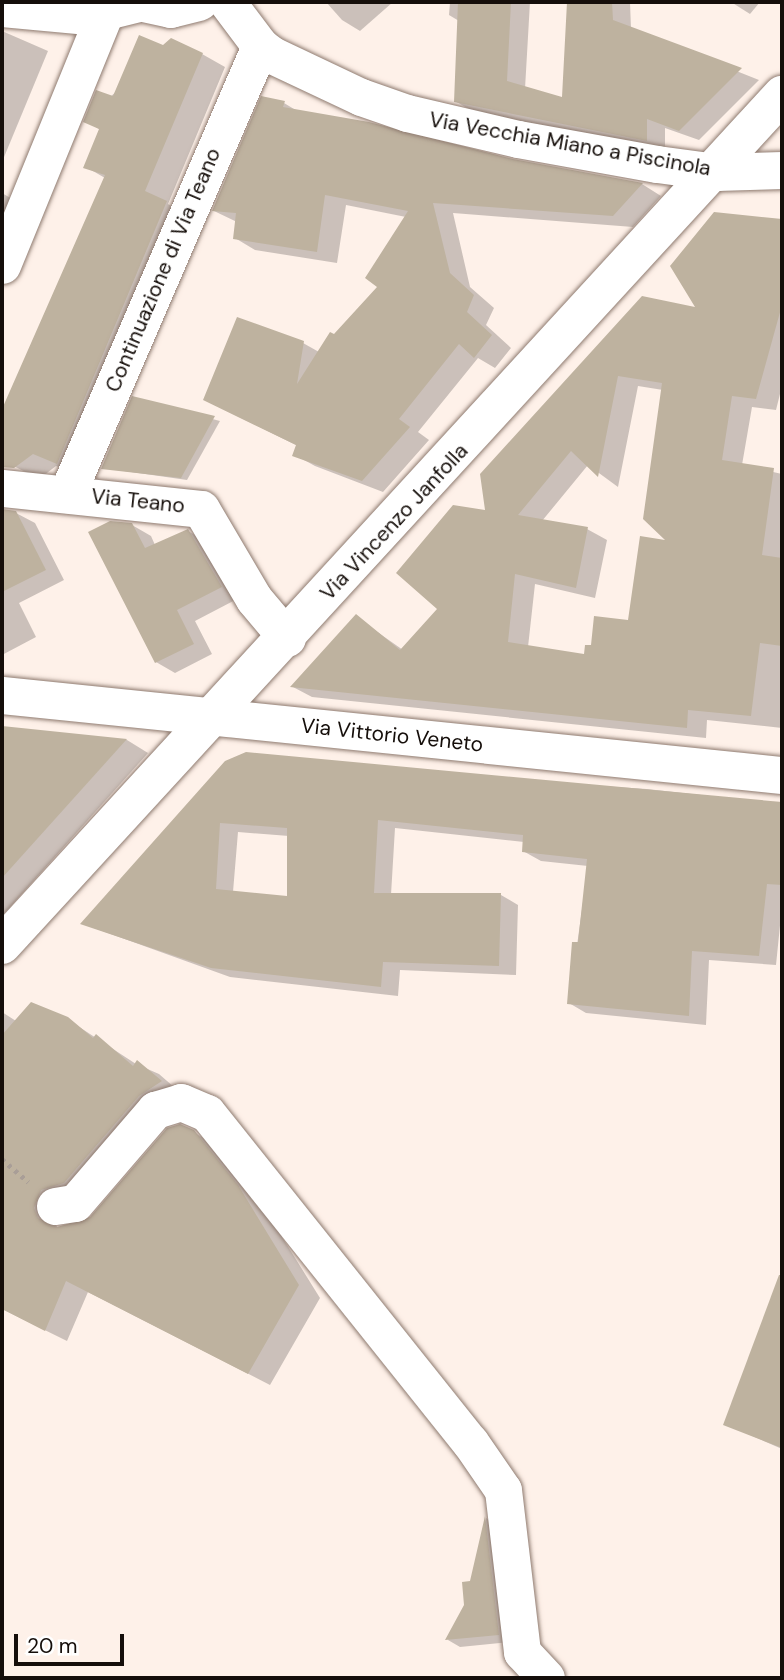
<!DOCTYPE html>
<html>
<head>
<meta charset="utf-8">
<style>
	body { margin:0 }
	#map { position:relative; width:784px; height:1680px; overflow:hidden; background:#fef1e9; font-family:"DM Sans",sans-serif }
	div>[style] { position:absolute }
	.shadow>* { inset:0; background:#0003 }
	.building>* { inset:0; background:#beb29f }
	.path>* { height:4.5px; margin-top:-2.25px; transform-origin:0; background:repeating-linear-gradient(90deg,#a99e97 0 3.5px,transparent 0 8.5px) }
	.roads { filter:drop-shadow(0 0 2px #8e7a6f) drop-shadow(0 0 2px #8e7a6f) }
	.minor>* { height:37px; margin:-18.5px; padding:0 18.5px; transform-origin:18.5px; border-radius:18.5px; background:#fff }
	.major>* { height:38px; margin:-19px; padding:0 19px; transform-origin:19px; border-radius:19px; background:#fff }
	span { translate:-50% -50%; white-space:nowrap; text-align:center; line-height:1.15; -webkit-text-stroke:6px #fff; paint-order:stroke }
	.street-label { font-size:21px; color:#150e0a }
	.frame { position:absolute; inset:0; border:4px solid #150e0a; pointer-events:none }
	.scale { position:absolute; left:14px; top:1634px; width:110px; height:32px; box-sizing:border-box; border:4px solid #150e0a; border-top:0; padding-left:9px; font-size:21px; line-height:24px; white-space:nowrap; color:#150e0a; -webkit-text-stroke:5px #fff; paint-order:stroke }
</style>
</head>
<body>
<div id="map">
	<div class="shadow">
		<i style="clip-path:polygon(326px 2px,393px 2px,360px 31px,342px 20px)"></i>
		<i style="clip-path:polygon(450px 2px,530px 2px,525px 89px,563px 100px,569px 2px,630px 2px,631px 29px,759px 80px,699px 140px,665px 128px,665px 150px,474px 112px,455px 101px,459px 21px,449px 15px)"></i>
		<i style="clip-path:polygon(731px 2px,760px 2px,750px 14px)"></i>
		<i style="clip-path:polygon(2px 31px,48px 51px,2px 162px)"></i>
		<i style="clip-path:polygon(163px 47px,202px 54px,225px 67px,168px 204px,189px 216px,80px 476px,56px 466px,39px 479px,2px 460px,2px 413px,105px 178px,86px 167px,101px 130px,85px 121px)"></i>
		<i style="clip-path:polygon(284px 103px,299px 112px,513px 161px,642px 184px,661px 196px,633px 227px,453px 213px,470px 287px,494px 308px,486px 325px,511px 348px,495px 368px,478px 358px,418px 432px,429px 440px,383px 492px,315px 466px,295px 455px,298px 446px,225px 410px,303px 343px,319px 352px,379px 286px,406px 217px,346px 205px,337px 263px,255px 250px,235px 238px,237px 222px,214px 211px)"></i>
		<i style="clip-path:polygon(2px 193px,12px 199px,2px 224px)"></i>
		<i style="clip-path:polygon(evenodd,714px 213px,782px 221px,782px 386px,776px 410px,752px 407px,742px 465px,782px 474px,782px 728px,707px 720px,706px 738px,312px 697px,293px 687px,356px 617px,403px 650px,439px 609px,487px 512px,482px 474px,699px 309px,714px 213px,638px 386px,663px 390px,670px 543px,630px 622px,585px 656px,528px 647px,535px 584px,595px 598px,607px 540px,587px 529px,542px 521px,588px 465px,618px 487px,638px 386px)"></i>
		<i style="clip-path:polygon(133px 398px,220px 421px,187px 480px,103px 468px)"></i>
		<i style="clip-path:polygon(16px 513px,35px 523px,64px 580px,19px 603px,36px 637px,2px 655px,2px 519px)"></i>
		<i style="clip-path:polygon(132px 525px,151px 536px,155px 545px,188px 531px,207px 542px,239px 598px,195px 621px,212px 654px,175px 673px,156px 662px)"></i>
		<i style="clip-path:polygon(2px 728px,127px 740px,148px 753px,2px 916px)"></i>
		<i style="clip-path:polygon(evenodd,226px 762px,647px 789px,782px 804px,782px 906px,776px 965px,709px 960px,706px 1025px,586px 1013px,569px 1003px,588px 866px,541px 861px,523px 851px,524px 842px,395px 828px,391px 895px,501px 895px,518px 905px,516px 975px,400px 970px,398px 996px,230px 977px,83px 924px,226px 762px,238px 832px,289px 836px,289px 898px,233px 892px,238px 832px)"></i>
		<i style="clip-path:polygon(2px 1012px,16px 1021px,67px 1019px,136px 1064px,159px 1074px,182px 1094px,55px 1222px,58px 1229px,91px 1219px,193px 1132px,216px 1145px,259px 1200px,320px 1298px,270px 1385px,88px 1292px,67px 1341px,4px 1310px,2px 1314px)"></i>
		<i style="clip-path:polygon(782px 1279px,782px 1449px,725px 1424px)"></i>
		<i style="clip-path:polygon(486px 1518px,498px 1525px,511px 1642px,460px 1647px,448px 1640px,466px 1605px)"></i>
	</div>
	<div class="building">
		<i style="clip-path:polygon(458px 2px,511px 2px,507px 81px,562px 97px,567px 2px,612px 2px,613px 20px,742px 68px,679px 131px,647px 119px,647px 141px,454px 102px)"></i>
		<i style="clip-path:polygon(139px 35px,163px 45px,171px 38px,203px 53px,145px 191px,167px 201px,57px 464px,33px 454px,14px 468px,2px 467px,2px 409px,105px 175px,83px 168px,99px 129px,83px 122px,96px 90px,113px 96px)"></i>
		<i style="clip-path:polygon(261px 96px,285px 101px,283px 107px,369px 122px,513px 159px,643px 183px,613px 216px,433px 203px,450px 273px,474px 295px,467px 312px,492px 335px,474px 358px,459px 344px,399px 419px,410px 427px,362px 481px,292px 456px,296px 445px,203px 400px,237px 317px,304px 341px,297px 384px,330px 332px,334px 334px,377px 287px,365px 278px,408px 211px,325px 195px,317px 252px,233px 239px,236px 213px,212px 211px)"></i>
		<i style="clip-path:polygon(evenodd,714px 212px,782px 219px,782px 305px,756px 399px,732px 396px,722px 460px,774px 468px,762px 555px,782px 558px,782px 646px,760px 643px,751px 716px,688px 710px,687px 728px,290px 687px,356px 614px,400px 650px,437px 609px,396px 573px,453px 505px,485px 510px,480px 474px,642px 296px,695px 307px,670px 266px,714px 212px,618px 376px,662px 383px,643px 519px,665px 540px,640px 536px,628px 620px,594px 616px,591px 645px,585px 645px,584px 654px,508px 642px,515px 574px,576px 588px,588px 527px,518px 515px,571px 451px,598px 477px,618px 376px)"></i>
		<i style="clip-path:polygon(132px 396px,215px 416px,181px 478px,101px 469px)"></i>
		<i style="clip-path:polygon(2px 509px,16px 511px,46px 570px,2px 592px)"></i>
		<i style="clip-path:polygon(110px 521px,132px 523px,145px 548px,188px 529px,222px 587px,177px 610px,194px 644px,155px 663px,88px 532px)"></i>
		<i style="clip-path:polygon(2px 726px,127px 739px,2px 878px)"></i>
		<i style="clip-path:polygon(evenodd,246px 752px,782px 802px,782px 885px,767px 884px,759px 956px,692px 951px,689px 1016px,567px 1004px,572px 942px,578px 942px,587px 859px,522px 852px,523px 835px,378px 820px,374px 893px,501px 893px,499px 966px,383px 962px,381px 987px,211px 968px,80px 924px,225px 761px,246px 752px,220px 823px,287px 828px,287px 896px,216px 889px,220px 823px)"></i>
		<i style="clip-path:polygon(31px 1002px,68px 1017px,93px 1038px,96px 1034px,133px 1066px,137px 1060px,162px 1081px,139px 1096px,64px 1183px,41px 1190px,34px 1208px,38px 1218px,57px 1227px,90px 1217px,167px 1128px,180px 1124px,194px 1130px,238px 1185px,299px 1285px,248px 1374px,66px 1281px,45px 1331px,2px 1309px,2px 1035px)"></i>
		<i style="clip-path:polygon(779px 1275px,782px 1275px,782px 1448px,723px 1425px)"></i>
		<i style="clip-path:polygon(485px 1516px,499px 1635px,445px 1640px,464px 1605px,462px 1582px,470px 1581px)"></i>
	</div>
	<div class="path">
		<i style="left:2px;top:1159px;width:35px;rotate:41deg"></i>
	</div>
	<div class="roads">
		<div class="minor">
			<i style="left:138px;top:2px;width:33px;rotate:12deg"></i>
			<i style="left:170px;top:9px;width:30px;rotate:-14deg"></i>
			<i style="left:227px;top:2px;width:55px;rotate:53.1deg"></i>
			<i style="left:260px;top:46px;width:15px;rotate:37deg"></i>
			<i style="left:272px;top:55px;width:98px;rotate:25.3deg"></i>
			<i style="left:361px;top:97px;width:49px;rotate:19.2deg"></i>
			<i style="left:407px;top:113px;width:114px;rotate:13.2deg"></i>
			<i style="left:518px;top:139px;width:141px;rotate:10.2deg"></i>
			<i style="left:657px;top:164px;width:60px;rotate:7.7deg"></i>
			<i style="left:716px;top:172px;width:66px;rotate:-1.7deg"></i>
			<i style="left:2px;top:8px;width:84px;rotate:5.4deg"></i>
			<i style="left:86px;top:16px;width:55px;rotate:-13.8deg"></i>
			<i style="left:2px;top:265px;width:270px;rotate:-67.8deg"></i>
			<i style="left:2px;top:488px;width:200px;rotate:6deg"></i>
			<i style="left:201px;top:509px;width:104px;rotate:59.5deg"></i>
			<i style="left:254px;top:599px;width:51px;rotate:49.8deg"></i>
			<i style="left:67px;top:494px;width:488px;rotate:-66.7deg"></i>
			<i style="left:2px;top:695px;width:784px;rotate:5.86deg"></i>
			<i style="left:55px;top:1206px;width:20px;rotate:-9deg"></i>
			<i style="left:75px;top:1203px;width:123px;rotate:-49.3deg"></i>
			<i style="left:155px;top:1110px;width:27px;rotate:-17deg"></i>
			<i style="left:181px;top:1102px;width:28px;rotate:23deg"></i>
			<i style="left:207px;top:1113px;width:421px;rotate:51.4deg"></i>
			<i style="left:470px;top:1442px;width:58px;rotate:55.5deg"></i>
			<i style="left:503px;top:1490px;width:163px;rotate:83.3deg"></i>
			<i style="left:522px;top:1652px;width:35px;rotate:47deg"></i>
		</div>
		<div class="major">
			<i style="left:2px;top:945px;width:1154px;rotate:-47.46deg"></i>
		</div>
	</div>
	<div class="street-label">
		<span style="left:570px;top:144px;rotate:10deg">Via Vecchia Miano a Piscinola</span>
		<span style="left:163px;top:270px;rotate:-67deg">Continuazione di Via Teano</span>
		<span style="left:138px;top:501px;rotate:6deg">Via Teano</span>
		<span style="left:394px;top:522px;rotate:-47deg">Via Vincenzo Janfolla</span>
		<span style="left:392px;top:735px;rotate:6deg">Via Vittorio Veneto</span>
	</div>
	<div class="frame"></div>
	<div class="scale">20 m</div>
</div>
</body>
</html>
